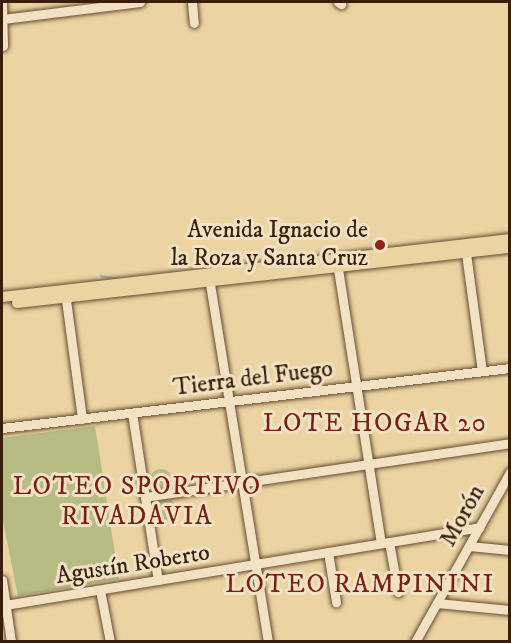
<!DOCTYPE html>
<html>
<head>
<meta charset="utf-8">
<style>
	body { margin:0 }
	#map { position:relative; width:511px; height:643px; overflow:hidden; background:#ebd3a2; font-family:"IM FELL DW Pica",serif }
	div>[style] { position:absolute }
	.green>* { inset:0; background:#b7bc85 }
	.round { border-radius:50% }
	.stream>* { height:1.5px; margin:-0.75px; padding:0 0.75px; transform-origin:0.75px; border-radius:0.75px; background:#9fb4b2 }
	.roads { filter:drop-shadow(0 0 2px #664c31) drop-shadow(0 0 2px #664c31) }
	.minor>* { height:9px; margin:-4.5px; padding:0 4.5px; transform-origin:4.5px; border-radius:4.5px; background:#f2e2c3 }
	.major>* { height:10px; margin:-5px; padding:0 5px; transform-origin:5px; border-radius:5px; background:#ebd3a2 }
	.dots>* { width:16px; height:16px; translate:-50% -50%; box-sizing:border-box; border:3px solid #f2e2c3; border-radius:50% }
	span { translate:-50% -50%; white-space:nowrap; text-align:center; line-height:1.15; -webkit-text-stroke:6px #f2e2c3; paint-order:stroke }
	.poi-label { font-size:24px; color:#391f0b }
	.right { translate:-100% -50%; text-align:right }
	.street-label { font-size:24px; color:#391f0b }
	.neighbourhood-label { font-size:26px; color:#7a1f14; letter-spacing:1.5px }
	.frame { position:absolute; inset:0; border:3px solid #391f0b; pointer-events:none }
</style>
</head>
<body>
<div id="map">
	<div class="green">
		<i style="clip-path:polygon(95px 426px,119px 579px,18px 596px,2px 516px,2px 438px)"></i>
		<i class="round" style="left:150px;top:469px;width:22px;height:22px"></i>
		<i class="round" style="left:154px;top:498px;width:22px;height:22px"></i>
	</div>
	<div class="stream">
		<i style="left:101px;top:276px;width:18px;rotate:9deg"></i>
	</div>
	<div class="roads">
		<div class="minor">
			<i style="left:2px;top:2px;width:44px;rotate:88.7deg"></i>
			<i style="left:192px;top:2px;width:21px;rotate:85deg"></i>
			<i style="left:338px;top:2px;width:4px;rotate:34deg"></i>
			<i style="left:3px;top:19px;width:138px;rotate:-7.1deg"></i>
			<i style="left:466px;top:253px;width:119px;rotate:82.3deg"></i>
			<i style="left:338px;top:269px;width:277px;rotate:81.1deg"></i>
			<i style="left:210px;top:284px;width:363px;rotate:80.8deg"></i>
			<i style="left:66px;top:300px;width:120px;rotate:82.3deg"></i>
			<i style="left:132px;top:413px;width:169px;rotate:81.2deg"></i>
			<i style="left:2px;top:428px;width:512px;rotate:-6.74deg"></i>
			<i style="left:145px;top:497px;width:369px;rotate:-8.4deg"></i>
			<i style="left:389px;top:542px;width:51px;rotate:79.8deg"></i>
			<i style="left:469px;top:546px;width:41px;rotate:5.6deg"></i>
			<i style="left:328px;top:552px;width:51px;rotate:80.9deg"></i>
			<i style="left:2px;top:580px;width:63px;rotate:81.7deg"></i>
			<i style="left:100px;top:590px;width:53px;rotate:79.1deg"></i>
			<i style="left:437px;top:603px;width:73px;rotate:5.5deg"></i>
			<i style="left:5px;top:605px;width:481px;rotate:-9.3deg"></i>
			<i style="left:415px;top:642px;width:195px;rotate:-60.8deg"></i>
		</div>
		<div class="major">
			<i style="left:2px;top:297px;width:511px;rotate:-6.51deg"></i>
			<i style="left:17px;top:303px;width:496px;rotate:-6.4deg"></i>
		</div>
	</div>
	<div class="dots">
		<i style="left:380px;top:245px;background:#8f2418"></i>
	</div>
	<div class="poi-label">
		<span class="right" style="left:368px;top:245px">Avenida Ignacio de<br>la Roza y Santa Cruz</span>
	</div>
	<div class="street-label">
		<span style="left:253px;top:379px;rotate:-7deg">Tierra del Fuego</span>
		<span style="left:463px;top:516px;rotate:-61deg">Morón</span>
		<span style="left:133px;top:565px;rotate:-9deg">Agustín Roberto</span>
	</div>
	<div class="neighbourhood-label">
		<span style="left:375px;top:424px">LOTE HOGAR 20</span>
		<span style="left:137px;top:502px">LOTEO SPORTIVO<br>RIVADAVIA</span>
		<span style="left:360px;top:585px">LOTEO RAMPININI</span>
	</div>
	<div class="frame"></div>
</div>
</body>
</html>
